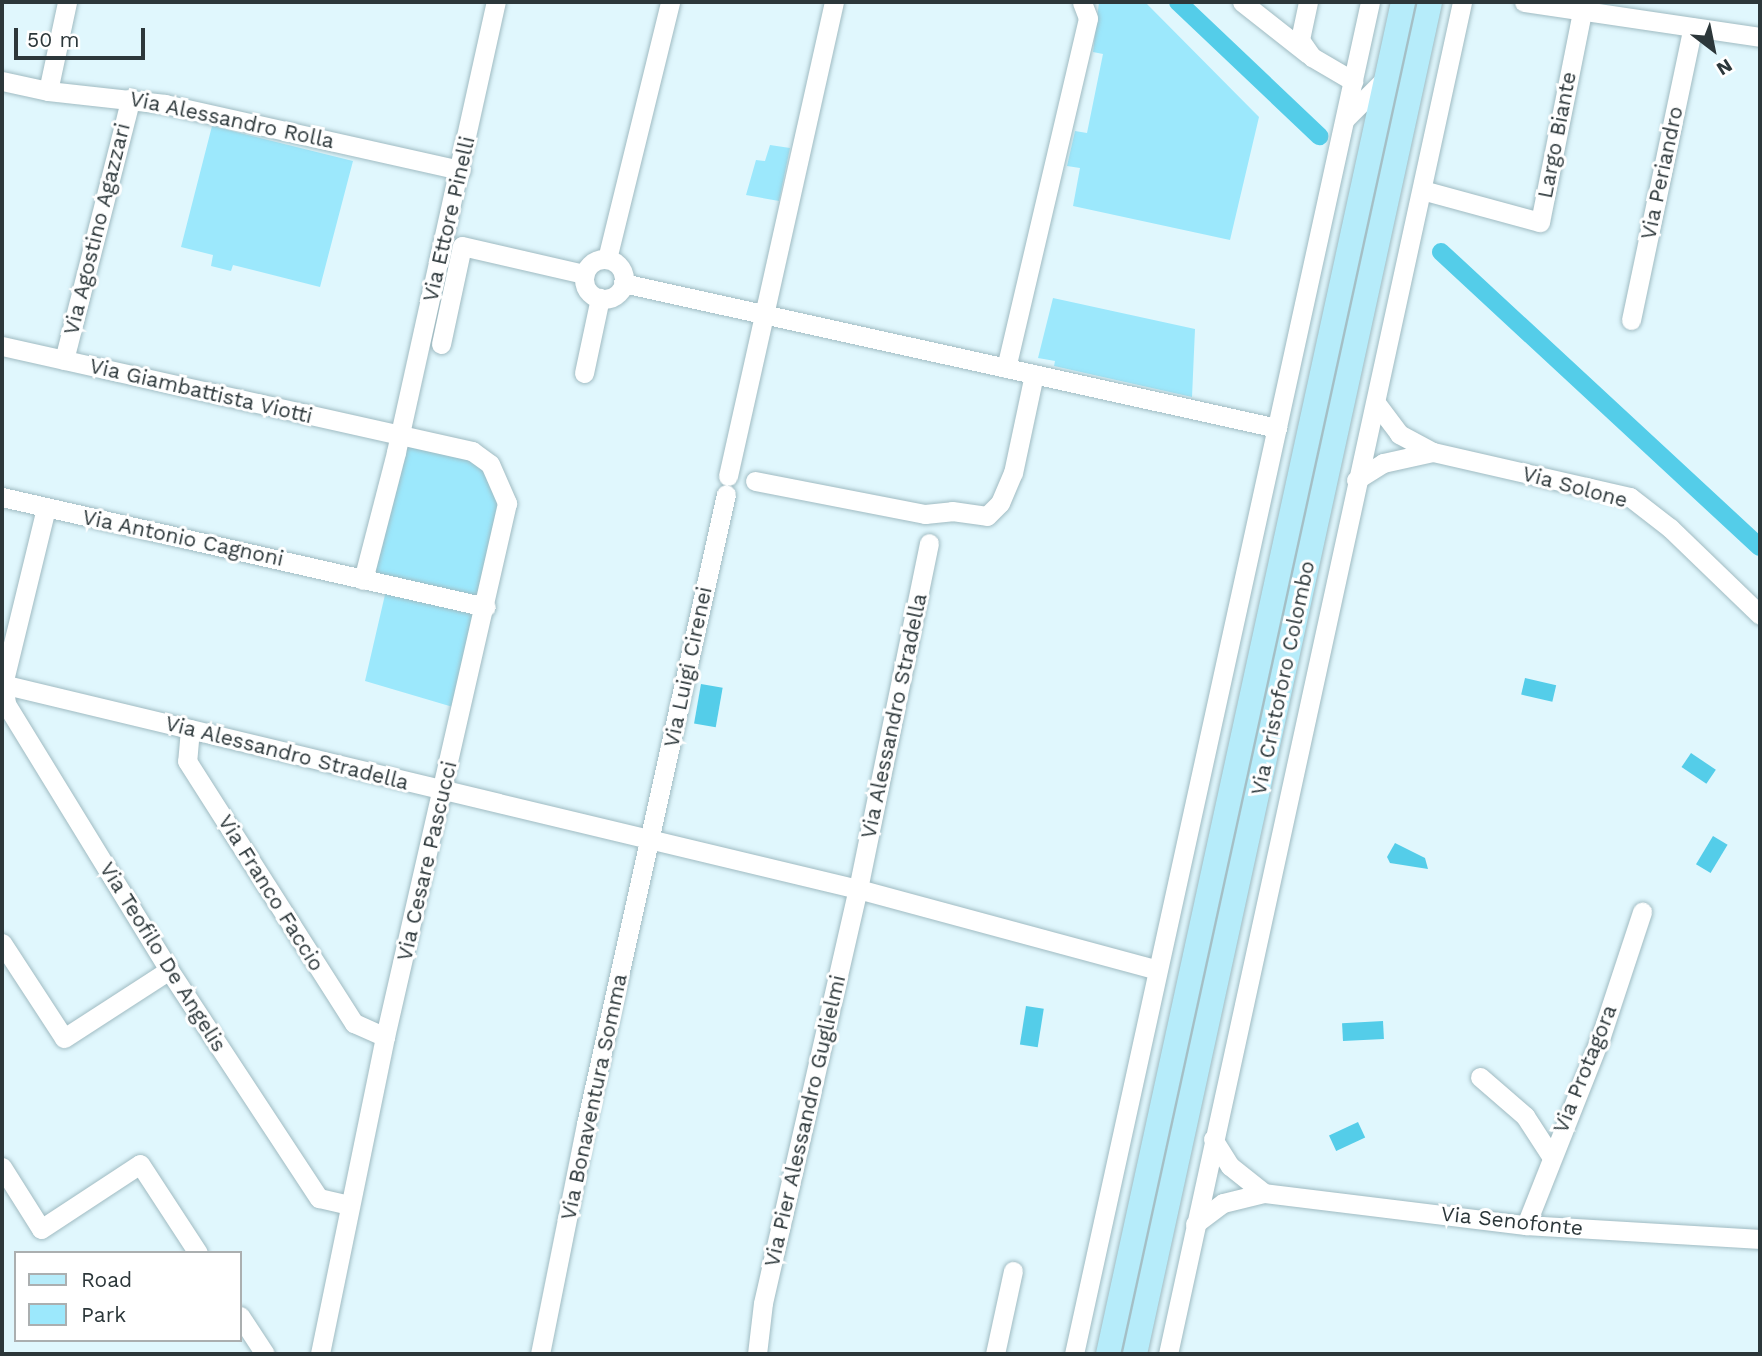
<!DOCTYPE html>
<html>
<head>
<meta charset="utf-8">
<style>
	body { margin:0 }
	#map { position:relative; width:1762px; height:1356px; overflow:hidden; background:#e0f7fd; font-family:"Work Sans",sans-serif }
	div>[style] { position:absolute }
	.green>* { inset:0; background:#9ce8fc }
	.water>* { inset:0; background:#54cde9; transform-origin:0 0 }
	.canal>* { height:18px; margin:-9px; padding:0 9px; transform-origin:9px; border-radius:9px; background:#54cde9 }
	.roads { filter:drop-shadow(0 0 2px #a0bbc2) drop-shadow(0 0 2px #a0bbc2) }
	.minor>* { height:19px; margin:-9.5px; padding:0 9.5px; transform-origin:9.5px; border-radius:9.5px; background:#fff }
	.minor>.ring { margin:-9.5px; padding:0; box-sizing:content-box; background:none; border:19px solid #fff; border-radius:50% }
	.major>* { height:24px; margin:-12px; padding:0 12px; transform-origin:12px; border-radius:12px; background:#b6ecfa }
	span { translate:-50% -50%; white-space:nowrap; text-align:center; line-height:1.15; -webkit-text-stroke:6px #fff; paint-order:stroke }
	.street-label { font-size:21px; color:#2c373a }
	.frame { position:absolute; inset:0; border:4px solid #2c373a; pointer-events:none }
	.legend { position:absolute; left:14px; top:1251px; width:228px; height:91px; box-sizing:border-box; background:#fff; border:2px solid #abafb0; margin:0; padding:9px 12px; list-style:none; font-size:21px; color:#2c373a }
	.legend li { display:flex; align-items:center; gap:14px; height:35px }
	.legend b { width:35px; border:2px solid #abafb0 }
	.north { position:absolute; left:1678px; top:14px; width:70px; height:70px; -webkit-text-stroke:5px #fff; paint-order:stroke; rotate:148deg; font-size:19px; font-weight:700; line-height:28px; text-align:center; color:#2c373a }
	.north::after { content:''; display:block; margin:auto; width:24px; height:32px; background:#2c373a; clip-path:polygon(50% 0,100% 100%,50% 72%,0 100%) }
	.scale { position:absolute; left:14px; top:28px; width:131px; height:32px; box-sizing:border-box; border:4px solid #2c373a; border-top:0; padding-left:9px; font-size:21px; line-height:24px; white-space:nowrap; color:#2c373a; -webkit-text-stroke:5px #fff; paint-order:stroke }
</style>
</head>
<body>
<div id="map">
	<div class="green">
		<i style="clip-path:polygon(1099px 2px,1145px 2px,1259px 117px,1230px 240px,1073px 206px,1080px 168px,1067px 166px,1075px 131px,1087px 133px,1103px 54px,1093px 52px)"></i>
		<i style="clip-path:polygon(212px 126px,353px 161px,320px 287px,233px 265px,231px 271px,211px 266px,213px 255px,181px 247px)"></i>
		<i style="clip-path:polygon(770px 145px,790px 148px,779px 201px,746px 195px,756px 160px,765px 161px)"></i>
		<i style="clip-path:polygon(1053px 298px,1195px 329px,1192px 397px,1054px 366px,1055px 361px,1038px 358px)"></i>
		<i style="clip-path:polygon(400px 435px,472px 451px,507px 503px,463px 710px,365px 681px,387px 586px,363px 580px)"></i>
	</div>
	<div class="water">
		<i style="left:1525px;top:678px;width:32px;height:17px;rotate:13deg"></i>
		<i style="left:701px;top:684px;width:22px;height:40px;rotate:10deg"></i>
		<i style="left:1691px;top:753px;width:30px;height:17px;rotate:34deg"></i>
		<i style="left:1713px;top:836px;width:17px;height:33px;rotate:31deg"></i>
		<i style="clip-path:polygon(1395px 843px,1425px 858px,1428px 869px,1390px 863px,1387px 857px)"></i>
		<i style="left:1026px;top:1006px;width:18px;height:39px;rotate:9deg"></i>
		<i style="left:1383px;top:1021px;width:18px;height:41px;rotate:87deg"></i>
		<i style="left:1358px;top:1122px;width:17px;height:32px;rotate:65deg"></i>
	</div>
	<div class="canal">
		<i style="left:1178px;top:2px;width:195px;rotate:43.5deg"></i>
		<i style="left:1441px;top:252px;width:434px;rotate:42.8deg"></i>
	</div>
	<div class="roads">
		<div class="minor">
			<i style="left:1242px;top:2px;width:84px;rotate:38.2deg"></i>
			<i style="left:1308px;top:2px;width:39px;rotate:102deg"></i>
			<i style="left:1300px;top:40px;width:21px;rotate:55deg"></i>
			<i style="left:1312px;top:57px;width:48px;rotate:30.3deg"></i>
			<i style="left:1524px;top:2px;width:239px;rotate:8.4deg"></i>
			<i style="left:2px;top:81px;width:47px;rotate:12.3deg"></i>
			<i style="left:48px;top:91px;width:118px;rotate:6.3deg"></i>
			<i style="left:165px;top:104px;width:303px;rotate:12.6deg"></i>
			<i style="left:48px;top:91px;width:91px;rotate:-77.9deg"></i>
			<i style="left:1346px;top:118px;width:58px;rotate:-45deg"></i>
			<i style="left:1422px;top:190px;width:122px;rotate:15.2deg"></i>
			<i style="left:1540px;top:222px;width:215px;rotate:-78.7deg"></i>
			<i style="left:607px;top:259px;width:265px;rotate:-76.2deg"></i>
			<i class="ring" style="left:584px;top:259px;width:21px;height:21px"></i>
			<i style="left:623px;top:283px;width:670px;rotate:12.5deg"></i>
			<i style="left:1631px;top:320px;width:299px;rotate:-78.1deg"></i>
			<i style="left:441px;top:344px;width:100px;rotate:-77.9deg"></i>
			<i style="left:462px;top:246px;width:125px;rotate:12.9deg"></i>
			<i style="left:2px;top:346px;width:482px;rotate:12.6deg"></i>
			<i style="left:472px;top:451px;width:22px;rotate:36deg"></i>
			<i style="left:490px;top:464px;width:43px;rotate:66.4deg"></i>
			<i style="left:507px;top:503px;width:548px;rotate:102.87deg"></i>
			<i style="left:385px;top:1037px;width:324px;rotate:101.6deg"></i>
			<i style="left:64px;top:360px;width:270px;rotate:-75.7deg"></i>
			<i style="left:1006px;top:368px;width:359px;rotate:-76.8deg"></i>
			<i style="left:1088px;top:18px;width:17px;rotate:-111deg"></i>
			<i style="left:584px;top:373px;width:77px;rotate:-78deg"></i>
			<i style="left:1376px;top:403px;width:39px;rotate:53deg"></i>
			<i style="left:1399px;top:434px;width:38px;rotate:28deg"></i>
			<i style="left:1433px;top:452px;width:202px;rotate:12.9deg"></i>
			<i style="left:1630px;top:497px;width:51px;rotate:37.8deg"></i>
			<i style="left:1670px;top:528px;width:125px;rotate:44deg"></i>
			<i style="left:728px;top:476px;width:486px;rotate:-77.4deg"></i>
			<i style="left:1356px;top:480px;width:32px;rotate:-32deg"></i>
			<i style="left:1383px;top:463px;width:51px;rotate:-12.4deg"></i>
			<i style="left:755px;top:481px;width:173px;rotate:11deg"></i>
			<i style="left:925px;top:514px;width:27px;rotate:-6deg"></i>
			<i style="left:952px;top:511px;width:35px;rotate:8deg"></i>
			<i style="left:987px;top:516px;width:18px;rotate:-45deg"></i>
			<i style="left:1000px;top:503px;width:33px;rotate:-67deg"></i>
			<i style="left:1013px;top:473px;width:101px;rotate:-78deg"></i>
			<i style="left:2px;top:497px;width:496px;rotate:12.8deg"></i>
			<i style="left:46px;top:508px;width:181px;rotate:103.7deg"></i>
			<i style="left:3px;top:684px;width:20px;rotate:81deg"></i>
			<i style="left:6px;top:704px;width:312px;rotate:58.5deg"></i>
			<i style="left:169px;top:970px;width:273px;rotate:56.7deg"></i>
			<i style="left:319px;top:1198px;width:31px;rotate:13deg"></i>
			<i style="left:363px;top:580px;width:132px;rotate:-75.5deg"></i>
			<i style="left:396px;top:452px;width:461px;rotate:-77.5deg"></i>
			<i style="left:2px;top:684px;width:880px;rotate:13.47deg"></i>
			<i style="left:858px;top:889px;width:308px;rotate:15.1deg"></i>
			<i style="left:190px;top:729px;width:32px;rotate:95deg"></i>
			<i style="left:187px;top:761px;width:311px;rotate:57.5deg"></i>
			<i style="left:354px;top:1023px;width:34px;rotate:24deg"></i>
			<i style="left:2px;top:943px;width:113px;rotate:56.9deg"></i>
			<i style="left:64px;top:1038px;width:125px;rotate:-32.9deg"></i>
			<i style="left:1480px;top:1077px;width:60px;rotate:40.9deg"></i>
			<i style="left:1525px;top:1116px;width:48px;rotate:57deg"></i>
			<i style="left:1213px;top:1139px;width:32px;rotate:58deg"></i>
			<i style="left:1230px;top:1166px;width:43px;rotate:38.5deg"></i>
			<i style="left:2px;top:1167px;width:73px;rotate:57.8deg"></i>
			<i style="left:41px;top:1229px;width:118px;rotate:-33.3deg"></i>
			<i style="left:140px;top:1164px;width:106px;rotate:56.9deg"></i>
			<i style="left:1195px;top:1224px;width:35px;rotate:-37deg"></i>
			<i style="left:1223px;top:1203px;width:42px;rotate:-13.7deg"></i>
			<i style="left:1264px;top:1193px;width:264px;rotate:7deg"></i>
			<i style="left:1526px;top:1225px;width:234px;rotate:3.4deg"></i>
			<i style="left:1526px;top:1225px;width:203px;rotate:-68.4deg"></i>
			<i style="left:1601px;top:1036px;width:131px;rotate:-71.7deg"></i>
			<i style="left:240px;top:1316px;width:45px;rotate:56.7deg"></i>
			<i style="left:540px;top:1354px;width:235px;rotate:-78.7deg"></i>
			<i style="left:586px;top:1124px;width:645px;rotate:-77.47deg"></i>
			<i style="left:757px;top:1354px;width:51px;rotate:-83.3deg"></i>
			<i style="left:763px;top:1303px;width:425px;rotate:-77.1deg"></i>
			<i style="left:858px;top:889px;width:353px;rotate:-78.4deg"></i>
			<i style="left:995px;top:1354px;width:85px;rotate:-77.8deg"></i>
			<i style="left:1074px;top:1354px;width:1384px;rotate:-77.65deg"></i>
			<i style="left:1168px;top:1354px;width:1384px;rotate:-77.73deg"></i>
		</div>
		<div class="major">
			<i style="left:1108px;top:1354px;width:1384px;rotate:-77.69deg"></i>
			<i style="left:1135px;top:1354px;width:1384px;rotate:-77.69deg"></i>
		</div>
	</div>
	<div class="street-label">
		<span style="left:232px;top:120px;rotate:12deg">Via Alessandro Rolla</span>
		<span style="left:1557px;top:135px;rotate:-79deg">Largo Biante</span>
		<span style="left:1662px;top:173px;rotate:-78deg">Via Periandro</span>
		<span style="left:449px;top:219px;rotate:-77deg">Via Ettore Pinelli</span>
		<span style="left:97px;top:229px;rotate:-76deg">Via Agostino Agazzari</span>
		<span style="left:201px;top:391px;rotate:13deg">Via Giambattista Viotti</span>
		<span style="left:1575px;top:487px;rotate:15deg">Via Solone</span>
		<span style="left:183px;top:538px;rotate:12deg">Via Antonio Cagnoni</span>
		<span style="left:688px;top:667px;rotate:-78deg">Via Luigi Cirenei</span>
		<span style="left:1283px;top:678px;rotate:-78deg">Via Cristoforo Colombo</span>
		<span style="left:894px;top:716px;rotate:-78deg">Via Alessandro Stradella</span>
		<span style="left:287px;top:753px;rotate:14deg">Via Alessandro Stradella</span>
		<span style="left:427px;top:861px;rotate:-77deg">Via Cesare Pascucci</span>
		<span style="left:271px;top:893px;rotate:58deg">Via Franco Faccio</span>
		<span style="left:163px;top:957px;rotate:58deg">Via Teofilo De Angelis</span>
		<span style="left:1585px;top:1069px;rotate:-68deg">Via Protagora</span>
		<span style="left:594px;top:1097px;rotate:-78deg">Via Bonaventura Somma</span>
		<span style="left:805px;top:1121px;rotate:-77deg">Via Pier Alessandro Guglielmi</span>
		<span style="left:1512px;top:1221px;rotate:6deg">Via Senofonte</span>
	</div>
	<div class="frame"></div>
	<ul class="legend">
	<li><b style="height:9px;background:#b6ecfa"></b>Road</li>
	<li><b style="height:19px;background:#9ce8fc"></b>Park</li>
	</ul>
	<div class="north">N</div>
	<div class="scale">50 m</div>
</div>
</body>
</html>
